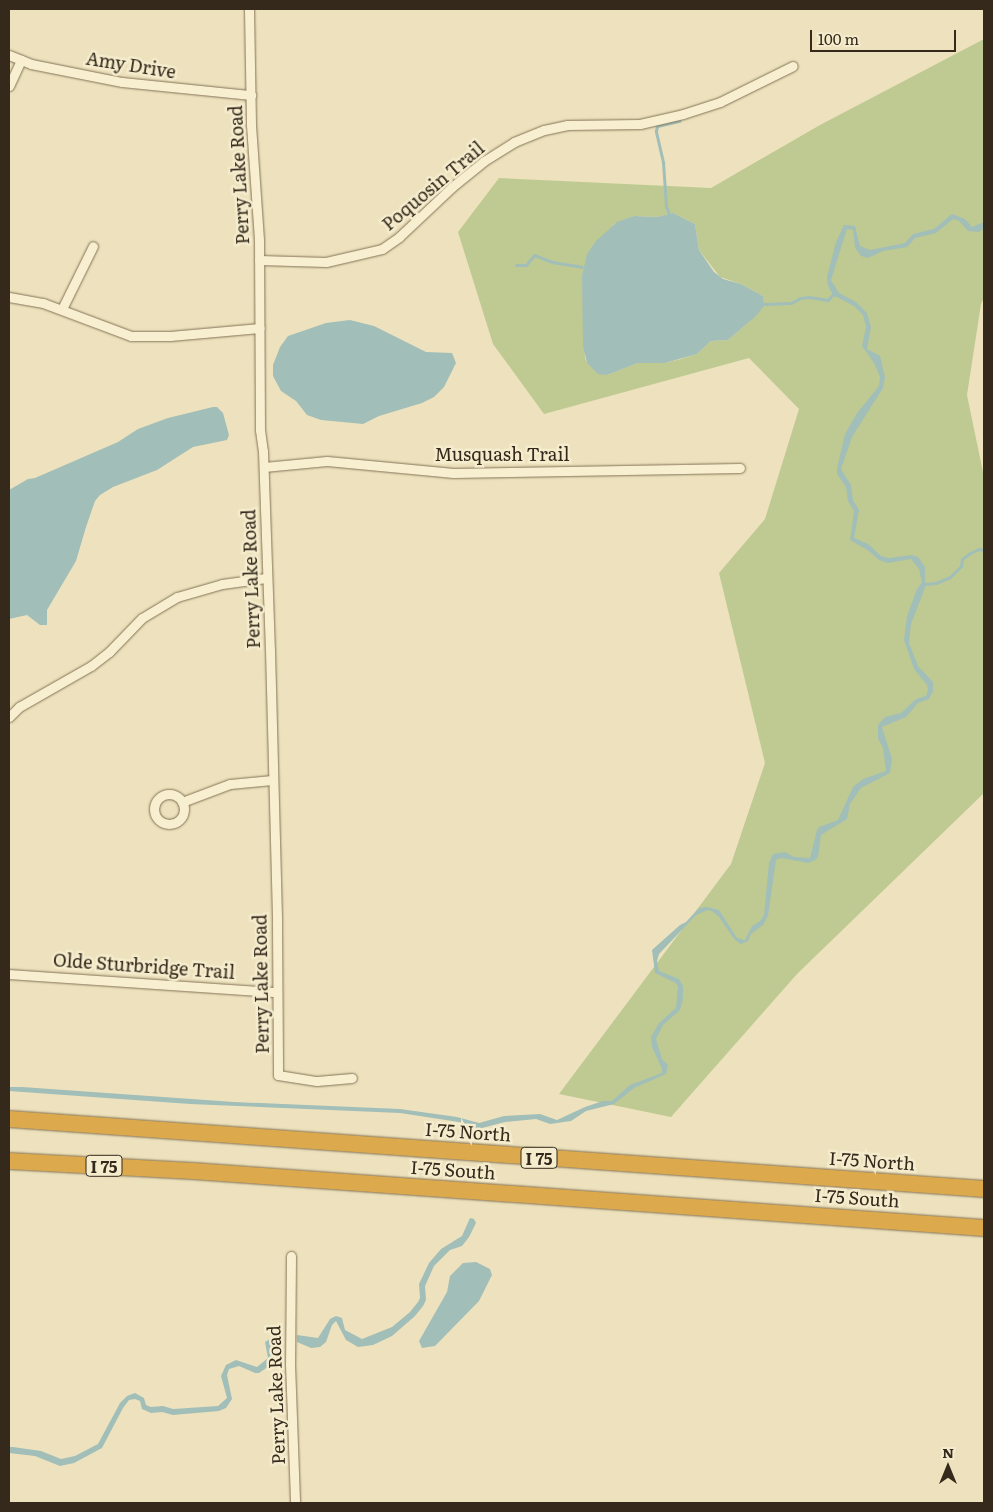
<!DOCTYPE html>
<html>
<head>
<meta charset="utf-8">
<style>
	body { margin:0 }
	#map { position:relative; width:993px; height:1512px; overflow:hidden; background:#ede2bd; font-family:Literata,serif }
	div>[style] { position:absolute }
	.green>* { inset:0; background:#bfca92 }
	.water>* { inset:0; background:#a1beb8 }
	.stream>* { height:3px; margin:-1.5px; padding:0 1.5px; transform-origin:1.5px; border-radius:1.5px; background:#a1beb8 }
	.roads { filter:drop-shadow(0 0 1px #847357) drop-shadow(0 0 1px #847357) }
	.street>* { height:9px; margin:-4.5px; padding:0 4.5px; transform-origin:4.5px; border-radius:4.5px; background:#f8efd0 }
	.street>.ring { margin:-4.5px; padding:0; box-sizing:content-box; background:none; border:9px solid #f8efd0; border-radius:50% }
	.highway>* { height:16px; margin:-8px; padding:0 8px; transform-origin:8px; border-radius:8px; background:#dda94d }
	span { translate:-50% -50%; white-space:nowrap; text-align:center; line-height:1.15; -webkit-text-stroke:5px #f4eccd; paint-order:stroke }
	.shield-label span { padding:1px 4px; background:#f4eccd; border:1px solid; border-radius:4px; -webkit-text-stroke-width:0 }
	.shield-label { font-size:16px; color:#34291b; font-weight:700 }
	.street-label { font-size:18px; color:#34291b }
	.frame { position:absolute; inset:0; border:10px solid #34291b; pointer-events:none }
	.north { position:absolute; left:923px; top:1442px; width:50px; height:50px; -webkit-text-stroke:4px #f4eccd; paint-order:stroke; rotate:0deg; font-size:14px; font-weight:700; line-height:20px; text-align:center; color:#34291b }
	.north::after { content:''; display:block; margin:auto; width:18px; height:22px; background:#34291b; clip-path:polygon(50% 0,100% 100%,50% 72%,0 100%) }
	.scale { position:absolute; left:810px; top:30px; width:146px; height:22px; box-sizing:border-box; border:2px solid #34291b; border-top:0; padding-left:6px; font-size:15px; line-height:18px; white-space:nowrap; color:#34291b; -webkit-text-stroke:4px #f4eccd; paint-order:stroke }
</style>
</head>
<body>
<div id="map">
	<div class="green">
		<i style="clip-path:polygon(evenodd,984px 39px,984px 298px,981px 304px,967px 395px,984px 477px,984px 793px,797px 974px,671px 1117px,559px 1094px,731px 864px,765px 763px,719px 573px,765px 519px,799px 409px,749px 358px,544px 414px,493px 344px,458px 232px,499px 178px,711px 188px,820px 125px,984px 39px,673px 213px,695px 224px,699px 250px,720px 277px,741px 284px,763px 296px,750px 321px,728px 340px,711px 341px,697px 354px,681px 359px,665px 363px,638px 363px,607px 375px,587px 363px,585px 358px,582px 276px,614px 224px,634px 216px,657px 217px,673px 213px)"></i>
	</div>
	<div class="water">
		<i style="clip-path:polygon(673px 213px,695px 224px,699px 250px,714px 272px,723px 279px,741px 284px,763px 296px,764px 306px,756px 316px,728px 340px,711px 341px,697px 354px,665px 363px,638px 363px,607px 375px,598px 374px,587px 363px,583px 346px,582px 276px,587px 254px,596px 241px,617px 222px,634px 216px,657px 217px)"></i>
		<i style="clip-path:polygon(952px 214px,965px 219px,972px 227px,984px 222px,984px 229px,978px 232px,968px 231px,959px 221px,953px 219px,936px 233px,915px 238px,907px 247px,883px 251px,868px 258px,861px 256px,855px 248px,853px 230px,847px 229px,831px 280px,839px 293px,856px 302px,867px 313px,871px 327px,867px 349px,880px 356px,885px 377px,883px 388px,852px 437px,841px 469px,851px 485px,853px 500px,859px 510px,854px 538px,868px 544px,881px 556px,889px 558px,912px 555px,918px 557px,925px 567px,925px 588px,911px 624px,909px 643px,918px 666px,933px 682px,933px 691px,929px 699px,918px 703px,906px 717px,882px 727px,892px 759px,890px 773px,861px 788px,850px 804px,847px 819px,821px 835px,818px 857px,815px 860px,809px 863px,781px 858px,776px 860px,768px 916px,763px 925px,751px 934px,748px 941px,741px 944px,735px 940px,719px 917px,712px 911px,708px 910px,696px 915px,659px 954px,657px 961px,659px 971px,679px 979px,683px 986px,683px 999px,680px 1010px,663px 1025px,656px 1039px,662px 1059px,668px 1065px,666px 1074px,634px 1088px,614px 1104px,586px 1111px,571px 1121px,550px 1124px,536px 1119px,505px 1122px,478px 1129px,459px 1122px,400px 1113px,190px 1104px,9px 1091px,9px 1087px,22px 1087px,234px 1102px,400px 1109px,457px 1117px,479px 1123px,504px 1116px,540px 1114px,557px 1120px,585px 1107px,603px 1101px,612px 1101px,630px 1085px,662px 1073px,662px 1069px,652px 1047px,651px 1037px,659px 1023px,676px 1008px,678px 987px,676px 983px,655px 973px,652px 950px,680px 925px,686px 922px,699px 908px,707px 907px,719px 910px,737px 938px,745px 940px,752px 926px,760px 921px,764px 915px,769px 863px,773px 854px,785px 852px,794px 857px,810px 858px,817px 830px,819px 827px,838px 820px,853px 787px,863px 779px,886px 771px,883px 748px,878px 739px,878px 725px,885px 717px,901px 713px,916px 699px,926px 696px,928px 690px,927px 685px,914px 669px,904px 640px,907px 616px,917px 589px,922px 582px,919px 569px,911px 559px,888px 563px,879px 560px,869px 551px,850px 540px,854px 511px,848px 501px,846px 487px,837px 474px,837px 468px,845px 434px,857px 413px,879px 386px,880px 377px,874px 363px,862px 346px,866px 327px,863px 315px,854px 306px,833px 295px,828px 286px,827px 277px,836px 242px,844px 225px,855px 226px,860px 246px,870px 250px,905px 243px,913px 234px,934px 229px)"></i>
		<i style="clip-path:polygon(350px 320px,374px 326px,426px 352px,452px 353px,456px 363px,444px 387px,434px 397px,422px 403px,379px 416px,363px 424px,321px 420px,307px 415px,296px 401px,281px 391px,273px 376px,273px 365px,280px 347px,288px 336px,326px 323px)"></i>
		<i style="clip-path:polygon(213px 407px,217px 407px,223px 413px,229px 435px,227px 440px,193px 447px,157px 470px,113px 487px,100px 495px,95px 501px,86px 527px,76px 561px,47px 610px,47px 625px,40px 625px,27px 615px,9px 619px,9px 490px,28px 479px,35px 478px,118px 442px,138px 429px,168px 418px)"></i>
		<i style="clip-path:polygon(470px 1218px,474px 1219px,476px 1223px,469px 1237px,462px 1246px,450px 1250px,434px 1266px,425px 1286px,426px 1300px,423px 1306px,415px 1316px,392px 1336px,373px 1345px,358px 1347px,346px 1340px,336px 1321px,332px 1325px,326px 1342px,320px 1347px,311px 1348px,297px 1342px,297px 1335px,318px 1338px,330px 1319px,336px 1316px,342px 1318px,345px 1330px,362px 1339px,392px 1327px,410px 1312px,418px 1302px,420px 1298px,419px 1284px,429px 1263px,441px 1249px,462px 1236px)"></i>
		<i style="clip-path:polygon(476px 1262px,490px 1269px,492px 1275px,479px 1301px,435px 1346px,422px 1348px,419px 1341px,447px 1292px,450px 1276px,463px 1263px)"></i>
		<i style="clip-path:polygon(283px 1335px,283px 1341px,276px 1342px,273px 1346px,274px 1353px,272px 1364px,259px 1373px,255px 1373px,239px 1366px,229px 1369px,227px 1375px,232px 1399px,226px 1408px,219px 1411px,173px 1415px,162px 1412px,151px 1413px,142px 1409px,140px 1401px,135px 1399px,129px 1400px,123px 1408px,102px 1448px,74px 1463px,60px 1466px,35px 1456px,9px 1453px,9px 1447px,13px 1447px,41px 1451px,61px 1459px,75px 1456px,98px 1444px,120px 1403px,127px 1396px,135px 1393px,144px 1398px,146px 1405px,151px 1407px,163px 1406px,173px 1409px,218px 1406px,227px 1398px,221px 1376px,226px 1365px,236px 1360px,257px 1367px,268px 1358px,265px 1342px,275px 1336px)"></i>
	</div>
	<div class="stream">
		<i style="left:669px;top:214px;width:9px;rotate:-111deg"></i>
		<i style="left:666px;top:206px;width:44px;rotate:-93.9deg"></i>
		<i style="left:663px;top:162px;width:32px;rotate:-103deg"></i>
		<i style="left:656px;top:131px;width:5px;rotate:-79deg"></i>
		<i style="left:657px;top:126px;width:23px;rotate:-13deg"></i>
		<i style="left:516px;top:265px;width:10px"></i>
		<i style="left:526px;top:265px;width:13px;rotate:-51deg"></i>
		<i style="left:534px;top:255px;width:19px;rotate:21deg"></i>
		<i style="left:552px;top:262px;width:30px;rotate:9deg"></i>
		<i style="left:764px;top:304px;width:27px;rotate:-2deg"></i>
		<i style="left:791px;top:303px;width:10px;rotate:-29deg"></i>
		<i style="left:800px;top:298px;width:9px;rotate:-6deg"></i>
		<i style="left:809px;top:297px;width:19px;rotate:9deg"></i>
		<i style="left:828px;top:300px;width:8px;rotate:-50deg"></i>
		<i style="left:833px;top:294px;width:3px;rotate:18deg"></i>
		<i style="left:924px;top:584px;width:12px;rotate:-5deg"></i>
		<i style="left:936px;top:583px;width:15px;rotate:-23deg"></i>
		<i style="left:950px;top:577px;width:16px;rotate:-45deg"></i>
		<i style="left:961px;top:566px;width:7px;rotate:-82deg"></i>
		<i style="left:962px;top:559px;width:10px;rotate:-37deg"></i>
		<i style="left:970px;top:553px;width:10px;rotate:-24deg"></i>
		<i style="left:979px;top:549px;width:5px;rotate:11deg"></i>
	</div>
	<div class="roads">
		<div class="street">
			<i style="left:249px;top:9px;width:116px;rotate:89deg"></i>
			<i style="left:251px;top:125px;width:115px;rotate:86deg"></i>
			<i style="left:259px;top:240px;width:190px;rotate:89.7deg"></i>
			<i style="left:260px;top:430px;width:21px;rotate:82deg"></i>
			<i style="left:263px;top:451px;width:199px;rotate:88deg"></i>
			<i style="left:270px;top:650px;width:273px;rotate:88.5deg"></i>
			<i style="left:277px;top:923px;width:152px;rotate:89.6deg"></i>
			<i style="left:278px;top:1075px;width:39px;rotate:9deg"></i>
			<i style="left:317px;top:1081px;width:35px;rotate:-5deg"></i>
			<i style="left:9px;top:55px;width:24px;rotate:22deg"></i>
			<i style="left:31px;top:64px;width:93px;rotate:11.2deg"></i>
			<i style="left:122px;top:82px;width:130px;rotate:5.8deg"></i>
			<i style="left:9px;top:86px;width:29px;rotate:-65deg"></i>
			<i style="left:259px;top:260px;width:67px;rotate:1.7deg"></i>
			<i style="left:326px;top:262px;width:57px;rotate:-13.1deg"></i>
			<i style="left:382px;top:249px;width:21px;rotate:-35deg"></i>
			<i style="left:399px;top:237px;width:73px;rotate:-43.3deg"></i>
			<i style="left:452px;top:187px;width:41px;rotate:-39.1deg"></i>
			<i style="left:484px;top:161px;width:36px;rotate:-32deg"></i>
			<i style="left:514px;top:142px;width:32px;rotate:-22deg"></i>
			<i style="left:544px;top:130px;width:24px;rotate:-12deg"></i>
			<i style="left:567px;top:125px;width:73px;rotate:-0.8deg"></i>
			<i style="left:640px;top:124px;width:44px;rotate:-13.1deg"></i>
			<i style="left:683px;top:114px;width:39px;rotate:-18deg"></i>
			<i style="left:720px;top:102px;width:81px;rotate:-26.3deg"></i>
			<i style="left:9px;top:297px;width:35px;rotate:10deg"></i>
			<i style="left:43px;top:303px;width:94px;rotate:20.6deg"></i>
			<i style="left:131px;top:336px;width:39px"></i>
			<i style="left:170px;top:336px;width:90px;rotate:-5.1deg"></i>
			<i style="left:62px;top:309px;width:70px;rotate:-63.8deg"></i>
			<i style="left:264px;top:467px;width:63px;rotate:-5.4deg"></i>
			<i style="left:327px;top:461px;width:127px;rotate:5.4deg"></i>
			<i style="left:453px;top:473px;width:287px;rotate:-1deg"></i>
			<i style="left:9px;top:717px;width:14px;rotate:-45deg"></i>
			<i style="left:19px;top:707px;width:83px;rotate:-29.7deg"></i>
			<i style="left:91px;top:666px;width:23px;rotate:-38deg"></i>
			<i style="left:109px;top:652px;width:47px;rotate:-45.9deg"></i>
			<i style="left:142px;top:618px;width:41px;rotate:-31deg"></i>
			<i style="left:177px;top:597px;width:47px;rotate:-16.1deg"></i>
			<i style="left:222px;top:584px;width:44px;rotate:-7.8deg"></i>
			<i class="ring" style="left:154px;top:794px;width:21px;height:21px"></i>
			<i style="left:182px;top:802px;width:51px;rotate:-20.6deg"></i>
			<i style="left:230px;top:784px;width:42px;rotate:-5.4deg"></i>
			<i style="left:9px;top:974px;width:268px;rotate:3.9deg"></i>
			<i style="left:291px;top:1256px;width:108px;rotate:90.5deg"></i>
			<i style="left:290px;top:1364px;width:139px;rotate:87.9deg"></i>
		</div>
		<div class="highway">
			<i style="left:9px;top:1119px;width:978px;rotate:4.11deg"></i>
			<i style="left:9px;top:1161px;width:184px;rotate:3.1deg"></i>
			<i style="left:193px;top:1171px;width:793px;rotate:4.12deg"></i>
		</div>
	</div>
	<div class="shield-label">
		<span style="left:539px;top:1158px">I 75</span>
		<span style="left:104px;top:1166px">I 75</span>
	</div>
	<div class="street-label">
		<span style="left:131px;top:65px;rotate:9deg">Amy Drive</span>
		<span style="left:239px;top:175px;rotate:-93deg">Perry Lake Road</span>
		<span style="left:433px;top:186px;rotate:-40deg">Poquosin Trail</span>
		<span style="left:502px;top:454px">Musquash Trail</span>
		<span style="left:251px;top:579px;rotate:-92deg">Perry Lake Road</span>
		<span style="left:144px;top:966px;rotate:4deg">Olde Sturbridge Trail</span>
		<span style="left:261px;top:984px;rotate:-91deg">Perry Lake Road</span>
		<span style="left:468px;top:1132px;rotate:4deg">I-75 North</span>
		<span style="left:872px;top:1161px;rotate:4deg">I-75 North</span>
		<span style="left:453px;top:1170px;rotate:4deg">I-75 South</span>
		<span style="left:857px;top:1198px;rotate:4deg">I-75 South</span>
		<span style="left:276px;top:1395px;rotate:-92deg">Perry Lake Road</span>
	</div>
	<div class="frame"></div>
	<div class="north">N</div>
	<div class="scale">100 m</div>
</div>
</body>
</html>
